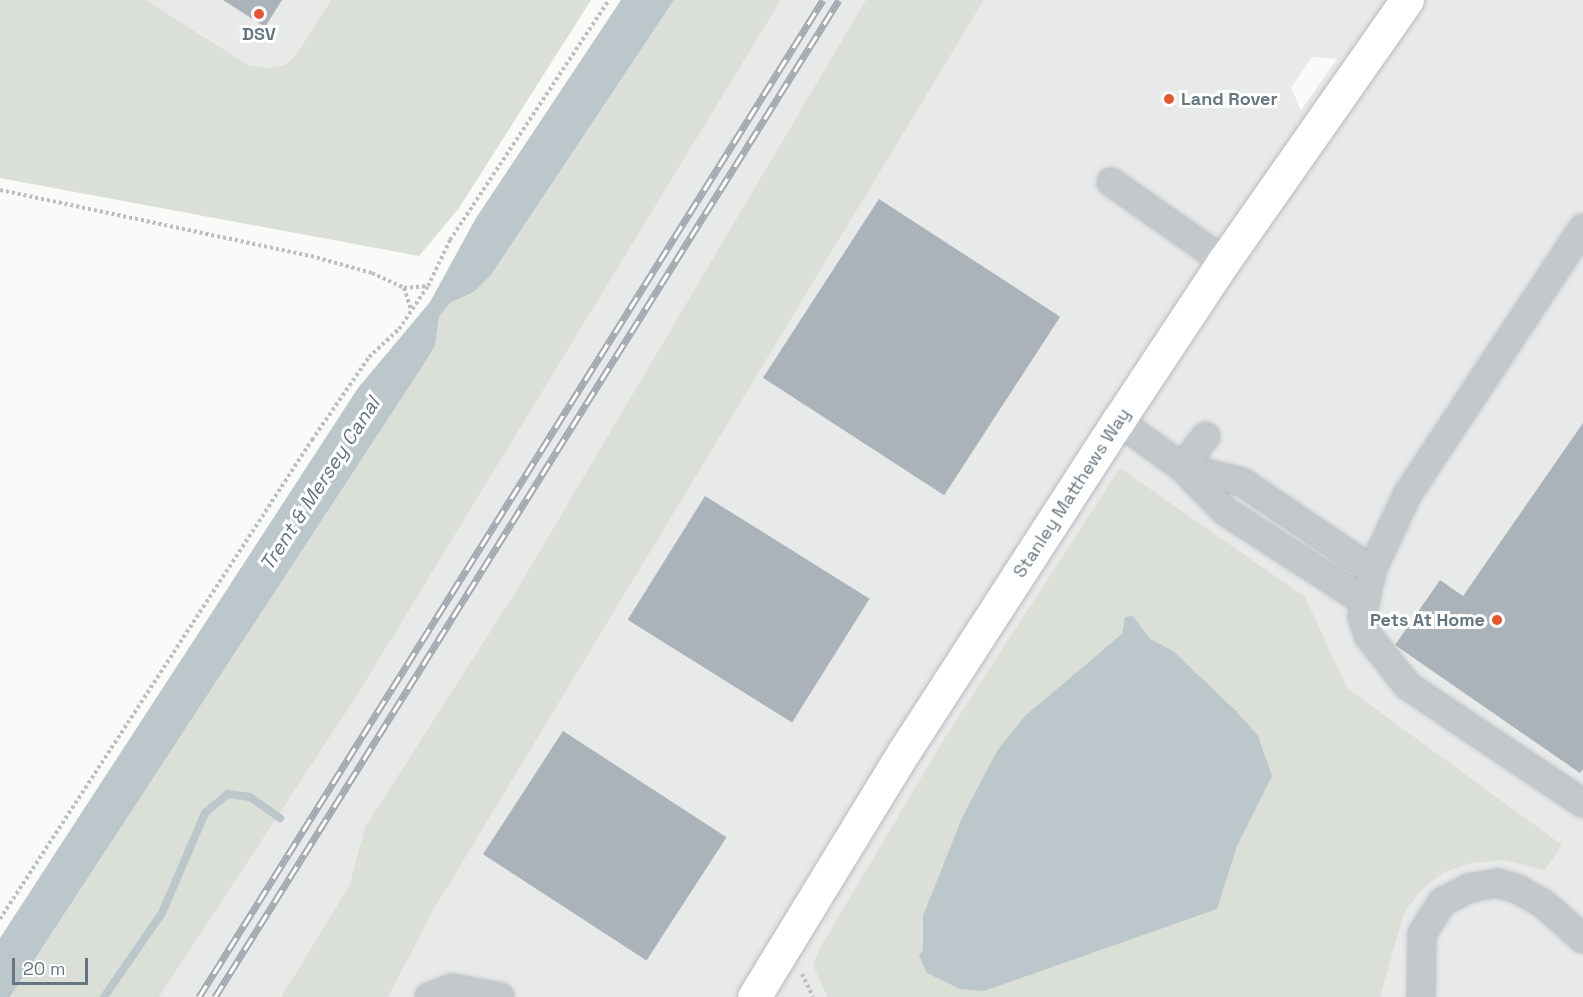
<!DOCTYPE html>
<html>
<head>
<meta charset="utf-8">
<style>
	body { margin:0 }
	#map { position:relative; width:1583px; height:997px; overflow:hidden; background:#fafaf8; font-family:"Space Grotesk",sans-serif }
	div>[style] { position:absolute }
	.built>* { inset:0; background:#e8e9e9 }
	.green>* { inset:0; background:#dadfd7 }
	.water>* { inset:0; background:#bbc7cb }
	.stream>* { height:8px; margin:-4px; padding:0 4px; transform-origin:4px; border-radius:4px; background:#bbc7cb }
	.building>* { inset:0; background:#aab3b9; transform-origin:0 0 }
	.path>* { height:4px; margin-top:-2px; transform-origin:0; background:repeating-linear-gradient(90deg,#bbbfc2 0 3px,transparent 0 6px) }
	.roads { filter:drop-shadow(0 0 2px #b5babe) drop-shadow(0 0 2px #b5babe) }
	.minor>* { height:26px; margin:-13px; padding:0 13px; transform-origin:13px; border-radius:13px; background:#c3c8cc }
	.major>* { height:33px; margin:-16.5px; padding:0 16.5px; transform-origin:16.5px; border-radius:16.5px; background:#fff }
	.rail>* { height:7px; margin-top:-3.5px; transform-origin:0; background:repeating-linear-gradient(90deg,#fff 0 14px,#a2aab0 0 28px); box-sizing:border-box; border-block:2px solid #a2aab0 }
	.dots>* { width:16px; height:16px; translate:-50% -50%; box-sizing:border-box; border:3px solid #fff; border-radius:50% }
	span { translate:-50% -50%; white-space:nowrap; text-align:center; line-height:1.15; -webkit-text-stroke:6px #fff; paint-order:stroke }
	.poi-label { font-size:18px; color:#657683; font-weight:700 }
	.left { translate:0 -50%; text-align:left }
	.right { translate:-100% -50%; text-align:right }
	.street-label { font-size:18px; color:#657683 }
	.water-label { font-size:20px; color:#60757c; font-style:italic }
	.scale { position:absolute; left:12px; top:958px; width:76px; height:27px; box-sizing:border-box; border:3px solid #657683; border-top:0; padding-left:8px; font-size:18px; line-height:21px; white-space:nowrap; color:#657683; -webkit-text-stroke:4px #fff; paint-order:stroke }
</style>
</head>
<body>
<div id="map">
	<div class="built">
		<i style="clip-path:polygon(146px 0,331px 0,296px 55px,285px 65px,267px 68px,248px 65px)"></i>
		<i style="clip-path:polygon(781px 0,938px 0,518px 588px,365px 827px,349px 886px,281px 997px,159px 997px,358px 694px)"></i>
		<i style="clip-path:polygon(evenodd,984px 0,1583px 0,1583px 997px,388px 997px,433px 911px,984px 0,1312px 57px,1337px 59px,1301px 110px,1291px 88px,1312px 57px)"></i>
	</div>
	<div class="green">
		<i style="clip-path:polygon(0 0,146px 0,248px 65px,267px 68px,285px 65px,296px 55px,331px 0,591px 0,459px 208px,419px 256px,0 178px)"></i>
		<i style="clip-path:polygon(674px 0,781px 0,358px 694px,159px 997px,10px 997px,422px 367px,435px 346px,439px 317px,450px 303px,474px 292px,491px 275px)"></i>
		<i style="clip-path:polygon(866px 0,984px 0,433px 911px,388px 997px,281px 997px,349px 886px,365px 827px,518px 588px)"></i>
		<i style="clip-path:polygon(1120px 468px,1305px 597px,1347px 688px,1562px 845px,1545px 870px,1504px 860px,1471px 863px,1444px 872px,1420px 891px,1404px 913px,1380px 997px,827px 997px,813px 965px,820px 948px,944px 739px)"></i>
	</div>
	<div class="water">
		<i style="clip-path:polygon(621px 0,674px 0,491px 275px,474px 292px,450px 303px,439px 317px,435px 346px,422px 367px,10px 997px,0 997px,0 938px,358px 388px,430px 302px,476px 218px)"></i>
		<i style="clip-path:polygon(1133px 616px,1150px 639px,1173px 651px,1236px 711px,1258px 736px,1272px 776px,1237px 846px,1217px 909px,984px 991px,960px 989px,927px 973px,919px 956px,923px 950px,923px 916px,962px 818px,997px 751px,1025px 716px,1122px 634px,1125px 617px)"></i>
	</div>
	<div class="stream">
		<i style="left:104px;top:997px;width:102px;rotate:-55.4deg"></i>
		<i style="left:162px;top:913px;width:109px;rotate:-66.7deg"></i>
		<i style="left:205px;top:813px;width:30px;rotate:-40deg"></i>
		<i style="left:228px;top:794px;width:22px;rotate:8deg"></i>
		<i style="left:250px;top:797px;width:37px;rotate:35deg"></i>
	</div>
	<div class="building">
		<i style="clip-path:polygon(223px 0,282px 0,265px 27px)"></i>
		<i style="left:879px;top:199px;width:216px;height:213px;rotate:33deg"></i>
		<i style="clip-path:polygon(1583px 423px,1583px 769px,1580px 773px,1395px 645px,1440px 580px,1463px 596px)"></i>
		<i style="left:705px;top:496px;width:194px;height:146px;rotate:32deg"></i>
		<i style="left:563px;top:731px;width:195px;height:147px;rotate:33deg"></i>
	</div>
	<div class="path">
		<i style="left:0;top:190px;width:318px;rotate:12deg"></i>
		<i style="left:311px;top:256px;width:63px;rotate:15.6deg"></i>
		<i style="left:372px;top:273px;width:35px;rotate:25deg"></i>
		<i style="left:404px;top:288px;width:24px;rotate:-5deg"></i>
		<i style="left:404px;top:288px;width:23px;rotate:72deg"></i>
		<i style="left:0;top:919px;width:572px;rotate:-56.92deg"></i>
		<i style="left:312px;top:440px;width:101px;rotate:-55.5deg"></i>
		<i style="left:369px;top:357px;width:41px;rotate:-43deg"></i>
		<i style="left:399px;top:329px;width:52px;rotate:-56deg"></i>
		<i style="left:428px;top:286px;width:51px;rotate:-64.4deg"></i>
		<i style="left:450px;top:240px;width:288px;rotate:-56.5deg"></i>
		<i style="left:802px;top:974px;width:25px;rotate:64deg"></i>
	</div>
	<div class="roads">
		<div class="minor">
			<i style="left:1111px;top:182px;width:138px;rotate:35deg"></i>
			<i style="left:1583px;top:228px;width:318px;rotate:123.4deg"></i>
			<i style="left:1408px;top:493px;width:85px;rotate:115.1deg"></i>
			<i style="left:1372px;top:570px;width:48px;rotate:102deg"></i>
			<i style="left:1362px;top:617px;width:21px;rotate:71deg"></i>
			<i style="left:1369px;top:637px;width:63px;rotate:51.5deg"></i>
			<i style="left:1408px;top:686px;width:211px;rotate:33.8deg"></i>
			<i style="left:1118px;top:421px;width:79px;rotate:35.7deg"></i>
			<i style="left:1182px;top:467px;width:39px;rotate:-52deg"></i>
			<i style="left:1182px;top:467px;width:62px;rotate:45.7deg"></i>
			<i style="left:1225px;top:511px;width:167px;rotate:33deg"></i>
			<i style="left:1182px;top:467px;width:62px;rotate:14deg"></i>
			<i style="left:1242px;top:482px;width:157px;rotate:34.1deg"></i>
			<i style="left:429px;top:997px;width:25px;rotate:-21deg"></i>
			<i style="left:452px;top:988px;width:49px;rotate:10.6deg"></i>
			<i style="left:1421px;top:997px;width:63px;rotate:-89.1deg"></i>
			<i style="left:1422px;top:934px;width:38px;rotate:-58deg"></i>
			<i style="left:1442px;top:902px;width:30px;rotate:-27deg"></i>
			<i style="left:1469px;top:888px;width:29px;rotate:-10deg"></i>
			<i style="left:1498px;top:883px;width:20px;rotate:18deg"></i>
			<i style="left:1517px;top:889px;width:31px;rotate:29deg"></i>
			<i style="left:1544px;top:904px;width:52px;rotate:41.9deg"></i>
		</div>
		<div class="major">
			<i style="left:754px;top:997px;width:289px;rotate:-58.6deg"></i>
			<i style="left:905px;top:750px;width:392px;rotate:-57.1deg"></i>
			<i style="left:1118px;top:421px;width:192px;rotate:-56.5deg"></i>
			<i style="left:1224px;top:261px;width:319px;rotate:-55deg"></i>
		</div>
	</div>
	<div class="rail">
		<i style="left:199px;top:997px;width:1176px;rotate:-57.96deg"></i>
		<i style="left:215px;top:997px;width:1176px;rotate:-57.96deg"></i>
	</div>
	<div class="dots">
		<i style="left:259px;top:14px;background:#e4572e"></i>
		<i style="left:1169px;top:99px;background:#e4572e"></i>
		<i style="left:1497px;top:620px;background:#e4572e"></i>
	</div>
	<div class="poi-label">
		<span style="left:259px;top:34px">DSV</span>
		<span class="left" style="left:1181px;top:99px">Land Rover</span>
		<span class="right" style="left:1485px;top:620px">Pets At Home</span>
	</div>
	<div class="street-label">
		<span style="left:1072px;top:493px;rotate:-57deg">Stanley Matthews Way</span>
	</div>
	<div class="water-label">
		<span style="left:320px;top:484px;rotate:-57deg">Trent &amp; Mersey Canal</span>
	</div>
	<div class="scale">20 m</div>
</div>
</body>
</html>
